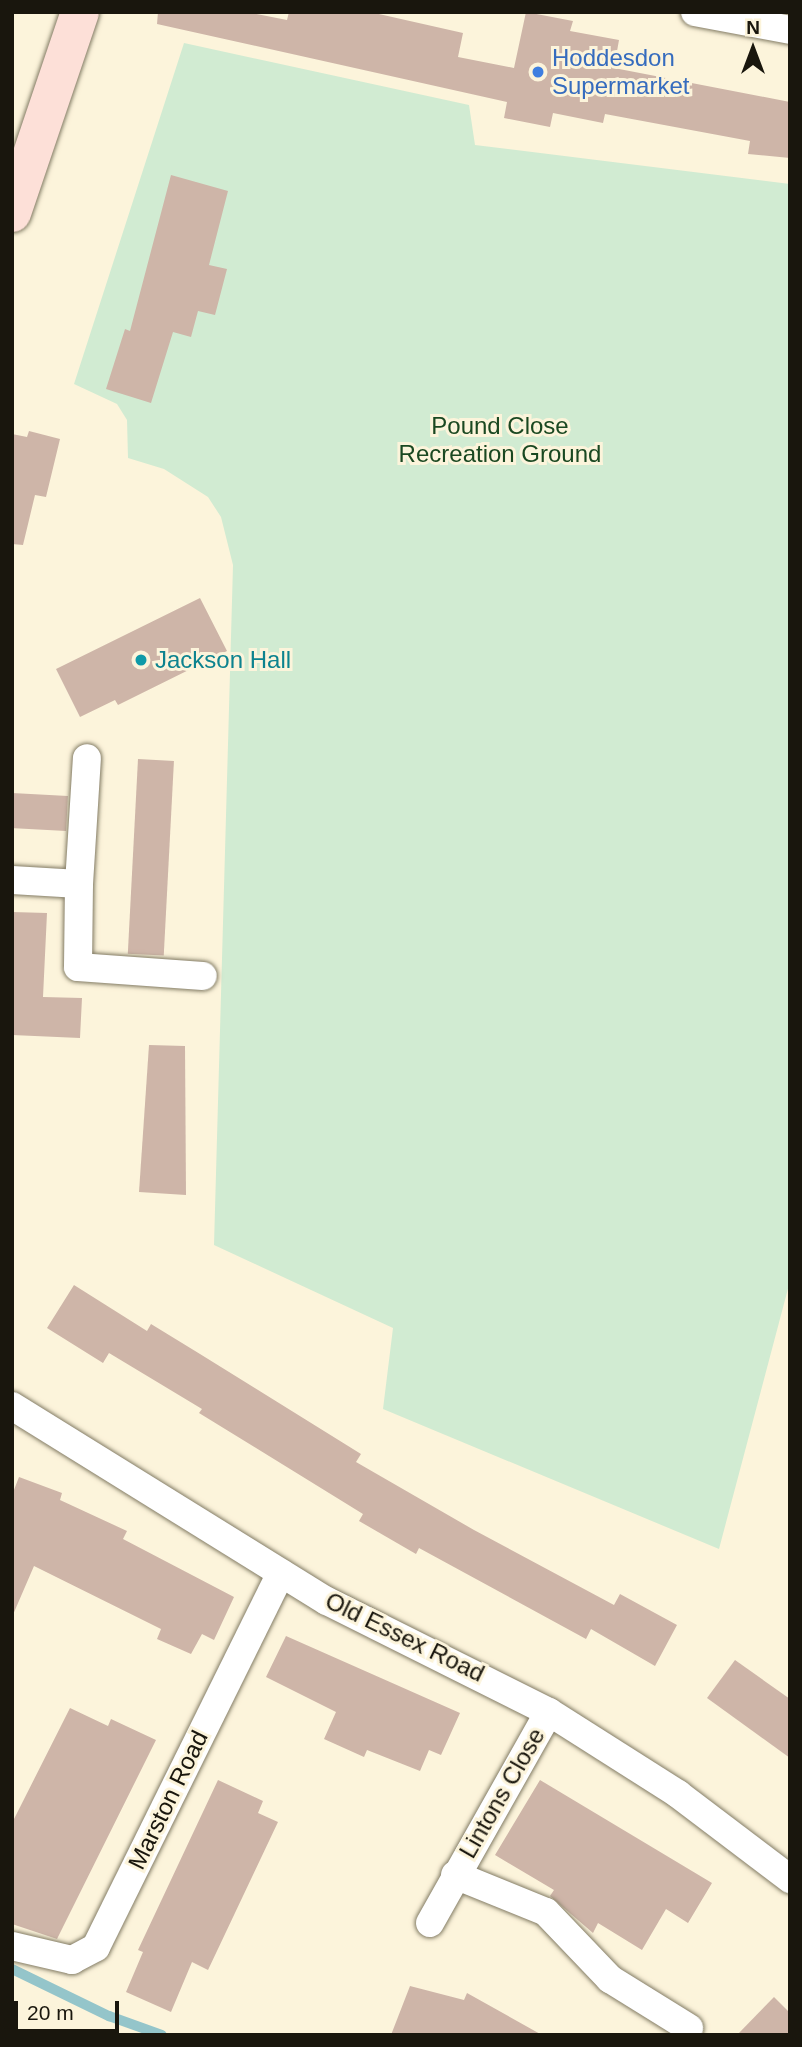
<!DOCTYPE html>
<html>
<head>
<meta charset="utf-8">
<style>
	body { margin:0 }
	#map { position:relative; width:802px; height:2047px; overflow:hidden; background:#fcf4db; font-family:Arial,sans-serif }
	div>[style] { position:absolute }
	.green>* { inset:0; background:#d1ebd2 }
	.stream>* { height:10px; margin:-5px; padding:0 5px; transform-origin:5px; border-radius:5px; background:#94c5ca }
	.building>* { inset:0; background:#ceb5a8; transform-origin:0 0 }
	.roads { filter:drop-shadow(0 0 2px #837c65) drop-shadow(0 0 2px #837c65) }
	.street>* { height:28px; margin:-14px; padding:0 14px; transform-origin:14px; border-radius:14px; background:#fff }
	.secondary>* { height:38px; margin:-19px; padding:0 19px; transform-origin:19px; border-radius:19px; background:#fde0d8 }
	.dots>* { width:19px; height:19px; translate:-50% -50%; box-sizing:border-box; border:4px solid #fcf4db; border-radius:50% }
	span { translate:-50% -50%; white-space:nowrap; text-align:center; line-height:1.15; -webkit-text-stroke:6px #fcf4db; paint-order:stroke }
	.shop-label { font-size:24px; color:#366cbe }
	.left { translate:0 -50%; text-align:left }
	.park-label { font-size:24px; color:#1a4821 }
	.culture-label { font-size:24px; color:#0d838f }
	.street-label { font-size:24px; color:#19160d }
	.frame { position:absolute; inset:0; border:14px solid #19160d; pointer-events:none }
	.north { position:absolute; left:718px; top:14px; width:70px; height:70px; -webkit-text-stroke:5px #fcf4db; paint-order:stroke; rotate:0deg; font-size:19px; font-weight:700; line-height:28px; text-align:center; color:#19160d }
	.north::after { content:''; display:block; margin:auto; width:24px; height:32px; background:#19160d; clip-path:polygon(50% 0,100% 100%,50% 72%,0 100%) }
	.scale { position:absolute; left:14px; top:2001px; width:105px; height:32px; box-sizing:border-box; border:4px solid #19160d; border-top:0; padding-left:9px; font-size:21px; line-height:24px; white-space:nowrap; color:#19160d; -webkit-text-stroke:5px #fcf4db; paint-order:stroke }
</style>
</head>
<body>
<div id="map">
	<div class="green">
		<i style="clip-path:polygon(184px 43px,469px 105px,475px 145px,790px 184px,790px 1281px,719px 1549px,383px 1409px,393px 1328px,214px 1245px,233px 565px,221px 517px,208px 497px,164px 469px,128px 458px,127px 420px,117px 404px,74px 384px)"></i>
	</div>
	<div class="stream">
		<i style="left:12px;top:1969px;width:108px;rotate:25.9deg"></i>
		<i style="left:109px;top:2016px;width:56px;rotate:19.7deg"></i>
	</div>
	<div class="building">
		<i style="clip-path:polygon(158px 12px,247px 12px,287px 20px,289px 12px,370px 12px,463px 33px,458px 57px,514px 68px,526px 12px,573px 21px,570px 31px,619px 40px,614px 68px,790px 102px,790px 158px,748px 154px,750px 141px,605px 114px,603px 123px,553px 113px,550px 127px,504px 118px,507px 102px,157px 24px)"></i>
		<i style="clip-path:polygon(171px 175px,228px 191px,209px 265px,227px 269px,215px 315px,198px 311px,191px 337px,173px 332px,151px 403px,106px 389px,125px 329px,130px 331px)"></i>
		<i style="clip-path:polygon(29px 431px,60px 439px,46px 497px,35px 495px,23px 545px,12px 544px,12px 434px,27px 437px)"></i>
		<i style="clip-path:polygon(200px 598px,227px 651px,118px 705px,115px 700px,80px 717px,56px 669px)"></i>
		<i style="left:138px;top:759px;width:36px;height:195px;rotate:3deg"></i>
		<i style="left:12px;top:793px;width:56px;height:35px;rotate:3deg"></i>
		<i style="clip-path:polygon(12px 912px,47px 913px,43px 997px,82px 998px,80px 1038px,12px 1035px)"></i>
		<i style="clip-path:polygon(149px 1045px,185px 1046px,186px 1195px,139px 1192px)"></i>
		<i style="clip-path:polygon(74px 1285px,147px 1331px,151px 1324px,200px 1354px,361px 1454px,356px 1462px,474px 1530px,614px 1605px,620px 1594px,677px 1625px,655px 1666px,591px 1629px,586px 1639px,419px 1548px,416px 1554px,359px 1521px,363px 1514px,199px 1413px,202px 1409px,109px 1353px,103px 1363px,47px 1328px)"></i>
		<i style="clip-path:polygon(19px 1477px,62px 1493px,60px 1500px,127px 1531px,123px 1539px,234px 1597px,214px 1640px,202px 1634px,191px 1654px,157px 1639px,161px 1629px,34px 1566px,12px 1617px,12px 1495px)"></i>
		<i style="clip-path:polygon(286px 1636px,460px 1713px,441px 1755px,429px 1750px,420px 1771px,367px 1750px,364px 1757px,324px 1739px,336px 1712px,266px 1677px)"></i>
		<i style="clip-path:polygon(735px 1660px,790px 1699px,790px 1758px,707px 1698px)"></i>
		<i style="clip-path:polygon(70px 1708px,108px 1726px,111px 1719px,156px 1740px,57px 1939px,12px 1924px,12px 1823px)"></i>
		<i style="clip-path:polygon(218px 1780px,263px 1801px,258px 1813px,278px 1822px,208px 1970px,192px 1962px,171px 2012px,126px 1992px,143px 1952px,138px 1950px)"></i>
		<i style="clip-path:polygon(540px 1780px,712px 1883px,688px 1923px,666px 1909px,642px 1950px,598px 1923px,593px 1933px,550px 1896px,554px 1890px,495px 1855px)"></i>
		<i style="clip-path:polygon(410px 1986px,464px 2000px,467px 1993px,542px 2035px,391px 2035px)"></i>
		<i style="clip-path:polygon(774px 1997px,790px 2013px,790px 2035px,737px 2035px)"></i>
	</div>
	<div class="roads">
		<div class="street">
			<i style="left:695px;top:12px;width:97px;rotate:10.7deg"></i>
			<i style="left:12px;top:880px;width:67px;rotate:3.4deg"></i>
			<i style="left:79px;top:884px;width:126px;rotate:-86.4deg"></i>
			<i style="left:79px;top:884px;width:83px;rotate:90.7deg"></i>
			<i style="left:78px;top:967px;width:125px;rotate:4.1deg"></i>
			<i style="left:12px;top:1406px;width:370px;rotate:31.8deg"></i>
			<i style="left:327px;top:1601px;width:248px;rotate:26.6deg"></i>
			<i style="left:549px;top:1712px;width:153px;rotate:32.4deg"></i>
			<i style="left:678px;top:1794px;width:141px;rotate:37.2deg"></i>
			<i style="left:455px;top:1875px;width:98px;rotate:22.1deg"></i>
			<i style="left:546px;top:1912px;width:93px;rotate:46.3deg"></i>
			<i style="left:610px;top:1979px;width:93px;rotate:31.8deg"></i>
			<i style="left:430px;top:1923px;width:242px;rotate:-60.6deg"></i>
			<i style="left:12px;top:1946px;width:62px;rotate:13.1deg"></i>
			<i style="left:72px;top:1960px;width:27px;rotate:-28deg"></i>
			<i style="left:96px;top:1947px;width:417px;rotate:-63.7deg"></i>
		</div>
		<div class="secondary">
			<i style="left:12px;top:213px;width:212px;rotate:-71.3deg"></i>
		</div>
	</div>
	<div class="dots">
		<i style="left:538px;top:72px;background:#3f7fe0"></i>
		<i style="left:141px;top:660px;background:#0f9aa8"></i>
	</div>
	<div class="shop-label">
		<span class="left" style="left:552px;top:72px">Hoddesdon<br>Supermarket</span>
	</div>
	<div class="park-label">
		<span style="left:500px;top:440px">Pound Close<br>Recreation Ground</span>
	</div>
	<div class="culture-label">
		<span class="left" style="left:155px;top:660px">Jackson Hall</span>
	</div>
	<div class="street-label">
		<span style="left:405px;top:1637px;rotate:26deg">Old Essex Road</span>
		<span style="left:502px;top:1793px;rotate:-60deg">Lintons Close</span>
		<span style="left:168px;top:1800px;rotate:-64deg">Marston Road</span>
	</div>
	<div class="frame"></div>
	<div class="north">N</div>
	<div class="scale">20 m</div>
</div>
</body>
</html>
